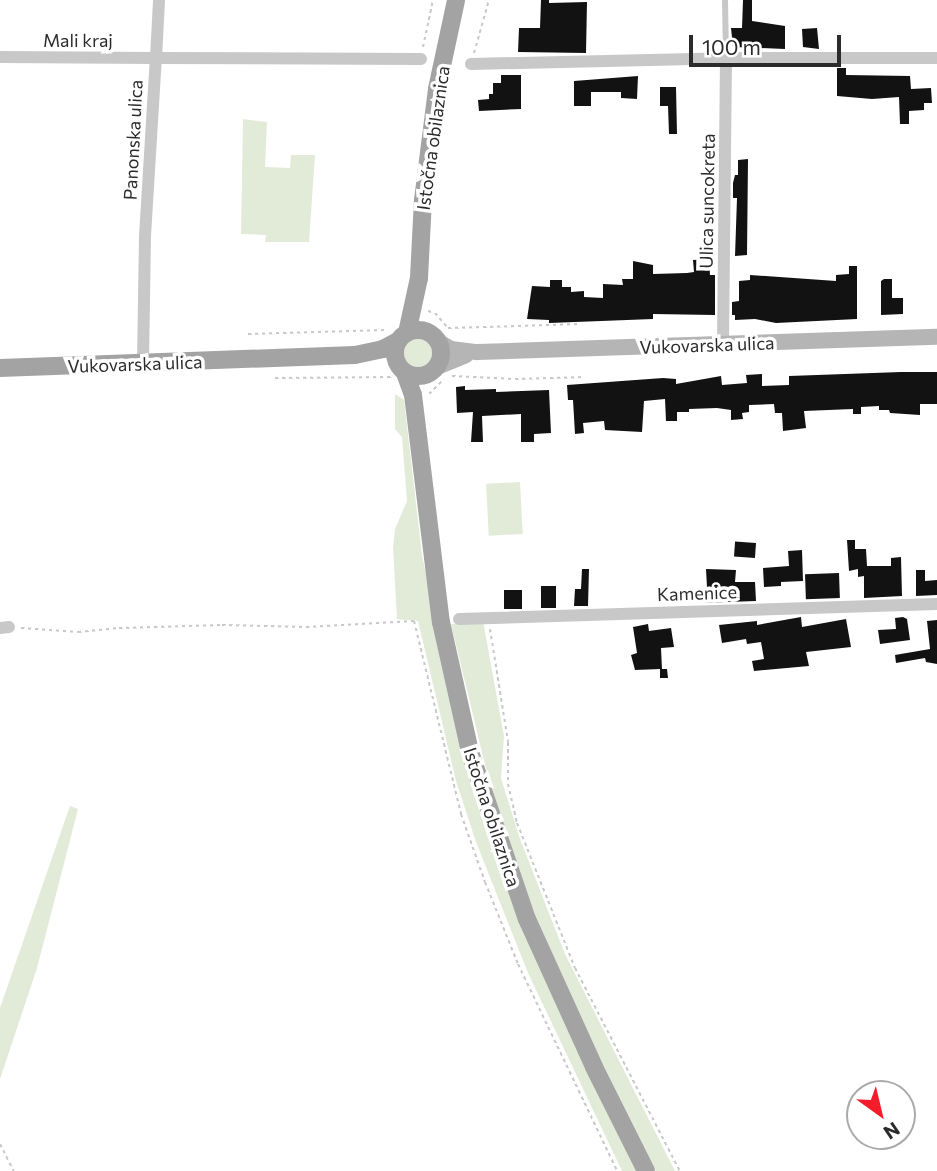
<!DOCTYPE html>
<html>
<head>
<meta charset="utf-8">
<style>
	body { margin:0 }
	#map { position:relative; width:937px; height:1171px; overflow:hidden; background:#fff; font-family:Commissioner,sans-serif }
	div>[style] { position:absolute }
	.green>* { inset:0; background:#e2ebd7; transform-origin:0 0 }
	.round { border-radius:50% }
	.building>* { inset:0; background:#121212; transform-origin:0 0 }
	.path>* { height:2px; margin-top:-1px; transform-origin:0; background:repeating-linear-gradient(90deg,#c8c8c8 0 3.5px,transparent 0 7px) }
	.service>* { height:6px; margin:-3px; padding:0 3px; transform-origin:3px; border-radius:3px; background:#c8c8c8 }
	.minor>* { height:12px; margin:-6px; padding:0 6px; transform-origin:6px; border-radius:6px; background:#c8c8c8 }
	.secondary>* { height:16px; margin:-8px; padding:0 8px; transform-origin:8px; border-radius:8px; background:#b5b5b5 }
	.primary>* { height:18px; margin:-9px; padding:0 9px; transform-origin:9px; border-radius:9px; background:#a3a3a3 }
	.primary>.ring { margin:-9px; padding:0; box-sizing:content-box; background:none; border:18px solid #a3a3a3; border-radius:50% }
	span { translate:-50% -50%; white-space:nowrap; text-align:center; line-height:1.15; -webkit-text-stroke:7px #fff; paint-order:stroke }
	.street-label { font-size:18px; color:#2b2b2b }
	.north { position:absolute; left:846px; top:1080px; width:70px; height:70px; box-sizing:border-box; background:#fff; border:2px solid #aaa; border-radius:50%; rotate:146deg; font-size:19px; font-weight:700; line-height:28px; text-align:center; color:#2b2b2b }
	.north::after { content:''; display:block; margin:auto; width:24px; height:32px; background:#f41c2b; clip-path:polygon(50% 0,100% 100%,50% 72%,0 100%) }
	.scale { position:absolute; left:689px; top:35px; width:152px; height:32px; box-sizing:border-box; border:4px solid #2b2b2b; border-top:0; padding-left:9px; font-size:21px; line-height:24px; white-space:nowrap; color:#2b2b2b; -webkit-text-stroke:5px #fff; paint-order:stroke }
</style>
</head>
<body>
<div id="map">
	<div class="green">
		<i style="clip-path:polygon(243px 119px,267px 122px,265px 167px,290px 168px,291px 155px,315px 155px,309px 242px,265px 242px,266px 235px,241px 234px)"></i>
		<i class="round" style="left:404px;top:339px;width:28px;height:28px"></i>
		<i style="clip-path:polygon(395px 394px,404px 400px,422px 555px,461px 744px,640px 1171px,622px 1171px,528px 973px,476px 842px,456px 781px,418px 621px,397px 619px,393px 547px,395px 529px,407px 501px,402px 437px,395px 429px)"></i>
		<i style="left:520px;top:482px;width:52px;height:34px;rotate:87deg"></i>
		<i style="clip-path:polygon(483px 621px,504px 736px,501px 778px,520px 839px,565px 954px,675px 1171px,656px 1171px,606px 1073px,528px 899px,488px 777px,451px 624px)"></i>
		<i style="clip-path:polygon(70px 806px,78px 809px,37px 968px,0 1079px,0 1008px)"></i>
	</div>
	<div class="building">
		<i style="clip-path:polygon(541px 0,549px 0,549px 3px,587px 2px,586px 53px,518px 52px,519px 28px,540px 28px)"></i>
		<i style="clip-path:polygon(743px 0,752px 0,752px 21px,785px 26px,785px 49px,733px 47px,731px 28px,742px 28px)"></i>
		<i style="clip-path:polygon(817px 28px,819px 49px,803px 47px,802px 29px)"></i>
		<i style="clip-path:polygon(837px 68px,846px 68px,846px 75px,910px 76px,911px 89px,931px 88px,932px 103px,924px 103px,924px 110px,909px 111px,909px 124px,900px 124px,899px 97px,872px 99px,837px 96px)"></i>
		<i style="clip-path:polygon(501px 75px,521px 75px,521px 109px,479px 111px,478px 100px,489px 99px,489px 94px,493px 94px,493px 83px,501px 83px)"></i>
		<i style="clip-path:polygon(638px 76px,637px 99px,621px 98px,621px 92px,591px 92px,591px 106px,574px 106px,574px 81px)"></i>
		<i style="clip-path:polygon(660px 87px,676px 87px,677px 134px,669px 134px,668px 106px,660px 106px)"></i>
		<i style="clip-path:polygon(748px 159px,747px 255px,735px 256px,737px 198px,733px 198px,733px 183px,735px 175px,738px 175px,738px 160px)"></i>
		<i style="clip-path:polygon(709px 259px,710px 275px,715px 275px,715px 315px,653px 314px,653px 319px,549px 323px,549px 320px,527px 319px,532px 286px,550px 287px,550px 280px,562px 280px,562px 287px,571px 287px,571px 292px,584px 291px,584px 297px,603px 298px,603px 284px,623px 285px,622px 279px,633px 279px,633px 261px,653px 265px,653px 274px,687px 273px,694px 272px,693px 260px)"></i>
		<i style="clip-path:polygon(849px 266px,857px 266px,857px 319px,776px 323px,755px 319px,735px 320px,735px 315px,732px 315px,732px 302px,739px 301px,739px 281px,750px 280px,750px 275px,836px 281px,836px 275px,849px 274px)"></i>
		<i style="clip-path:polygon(884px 279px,892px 279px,892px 298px,903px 298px,903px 314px,881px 315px,881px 281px)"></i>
		<i style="clip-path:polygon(901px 372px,937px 372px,937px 404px,920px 404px,920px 415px,890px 413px,889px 410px,879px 410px,879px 406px,861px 407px,861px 414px,853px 414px,853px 409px,804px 411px,806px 428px,783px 431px,782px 413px,775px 413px,774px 404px,749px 405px,749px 412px,742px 413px,743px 419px,731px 420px,731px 410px,717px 408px,689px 409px,689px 412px,677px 412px,677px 421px,666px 421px,665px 399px,644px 401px,642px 432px,605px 430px,604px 421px,583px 423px,584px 433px,575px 434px,573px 400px,568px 400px,567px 385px,663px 378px,676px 379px,676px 384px,721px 376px,722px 385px,747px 383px,746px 375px,762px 374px,762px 386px,789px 385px,789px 376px)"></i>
		<i style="clip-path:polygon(465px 386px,465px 390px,496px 389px,496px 392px,549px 390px,551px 433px,534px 434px,534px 442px,521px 442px,521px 414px,482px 416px,483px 442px,471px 442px,473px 412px,457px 413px,456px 387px)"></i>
		<i style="clip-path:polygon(847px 540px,855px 540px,855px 549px,866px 549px,867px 566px,891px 566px,891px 558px,901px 557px,902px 596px,864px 598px,864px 576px,858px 577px,858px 569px,849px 571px)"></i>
		<i style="left:756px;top:543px;width:15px;height:21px;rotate:94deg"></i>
		<i style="clip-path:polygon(802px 550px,803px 581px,781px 582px,781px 586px,764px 587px,763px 568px,789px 566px,788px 551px)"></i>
		<i style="clip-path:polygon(582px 569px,589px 569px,588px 606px,574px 606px,575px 589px,581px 589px)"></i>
		<i style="clip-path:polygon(706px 569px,736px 570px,735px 582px,755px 582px,756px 601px,699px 603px,699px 588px,707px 588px)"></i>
		<i style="clip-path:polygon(916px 570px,925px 570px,925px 581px,937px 580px,937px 595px,916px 596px)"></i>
		<i style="left:839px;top:573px;width:25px;height:34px;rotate:88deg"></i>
		<i style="left:541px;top:586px;width:15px;height:22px"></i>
		<i style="left:504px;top:590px;width:18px;height:19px"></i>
		<i style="clip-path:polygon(801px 617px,802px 627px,846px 619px,851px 647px,806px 652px,809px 666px,754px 671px,752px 661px,764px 659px,761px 642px,747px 644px,746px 639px,722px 643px,719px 625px,757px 621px,757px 625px)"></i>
		<i style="clip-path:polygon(903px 617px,907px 619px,910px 640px,880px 644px,878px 630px,896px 629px,895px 618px)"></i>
		<i style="clip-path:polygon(937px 620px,937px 664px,926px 662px,925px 658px,896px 663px,895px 655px,930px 649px,927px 621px)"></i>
		<i style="clip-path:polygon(648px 624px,649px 631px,671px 628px,674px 647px,661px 648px,662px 669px,667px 669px,668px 678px,660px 678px,660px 669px,635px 670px,631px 655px,637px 653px,633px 627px)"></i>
	</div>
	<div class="path">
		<i style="left:423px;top:47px;width:48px;rotate:-78deg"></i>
		<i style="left:474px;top:53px;width:55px;rotate:-74.2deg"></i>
		<i style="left:428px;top:311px;width:7px;rotate:16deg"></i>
		<i style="left:435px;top:313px;width:20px;rotate:49deg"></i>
		<i style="left:448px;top:328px;width:131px;rotate:-1.7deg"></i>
		<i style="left:248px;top:334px;width:138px;rotate:-1.7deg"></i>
		<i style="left:452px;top:376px;width:63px;rotate:2.7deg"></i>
		<i style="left:515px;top:379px;width:70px;rotate:-1.6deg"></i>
		<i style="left:275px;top:378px;width:118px;rotate:-0.5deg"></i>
		<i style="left:429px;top:394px;width:21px;rotate:-45deg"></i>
		<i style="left:21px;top:628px;width:57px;rotate:4deg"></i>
		<i style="left:78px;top:632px;width:41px;rotate:-5.6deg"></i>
		<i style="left:119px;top:628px;width:103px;rotate:-1.7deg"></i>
		<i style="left:222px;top:625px;width:84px;rotate:1.4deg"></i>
		<i style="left:306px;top:627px;width:108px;rotate:-3.2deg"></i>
		<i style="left:414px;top:621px;width:199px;rotate:76.3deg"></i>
		<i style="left:461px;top:814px;width:72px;rotate:70.6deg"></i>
		<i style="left:485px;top:882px;width:88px;rotate:68.1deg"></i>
		<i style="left:518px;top:964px;width:229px;rotate:64.4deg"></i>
		<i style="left:490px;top:629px;width:114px;rotate:80.9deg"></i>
		<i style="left:508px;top:742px;width:42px;rotate:90deg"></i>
		<i style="left:508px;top:784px;width:40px;rotate:77deg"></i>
		<i style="left:517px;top:823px;width:156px;rotate:68.2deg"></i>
		<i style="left:575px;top:968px;width:229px;rotate:62.7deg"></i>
		<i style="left:0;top:1144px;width:30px;rotate:63deg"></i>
	</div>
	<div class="service">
		<i style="left:725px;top:0;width:58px;rotate:89deg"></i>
	</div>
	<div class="minor">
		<i style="left:0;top:57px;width:156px;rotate:0.4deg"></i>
		<i style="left:156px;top:58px;width:58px;rotate:-87deg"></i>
		<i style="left:471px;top:64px;width:255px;rotate:-1.3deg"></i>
		<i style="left:726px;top:58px;width:211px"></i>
		<i style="left:723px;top:344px;width:286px;rotate:-89.4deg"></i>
		<i style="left:143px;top:363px;width:127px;rotate:-89.1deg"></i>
		<i style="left:145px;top:236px;width:178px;rotate:-86.5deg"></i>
		<i style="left:156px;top:58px;width:265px;rotate:0.2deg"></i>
		<i style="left:459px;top:619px;width:478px;rotate:-1.8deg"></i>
		<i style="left:0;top:628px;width:9px;rotate:-6deg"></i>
	</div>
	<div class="secondary">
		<i style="left:437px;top:341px;width:16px;rotate:30deg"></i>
		<i style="left:451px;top:349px;width:26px;rotate:7deg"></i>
		<i style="left:477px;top:352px;width:460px;rotate:-1.9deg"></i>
		<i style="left:437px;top:367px;width:31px;rotate:-22deg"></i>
	</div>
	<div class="primary">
		<i class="ring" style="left:395px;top:330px;width:28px;height:28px"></i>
		<i style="left:407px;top:333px;width:56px;rotate:-77.7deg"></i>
		<i style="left:419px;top:278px;width:78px;rotate:-87.1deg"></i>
		<i style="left:423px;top:200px;width:112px;rotate:-82.8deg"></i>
		<i style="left:437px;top:89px;width:91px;rotate:-77.9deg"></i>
		<i style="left:0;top:368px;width:355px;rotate:-2.1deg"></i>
		<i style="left:355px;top:355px;width:29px;rotate:-12deg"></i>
		<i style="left:383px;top:349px;width:17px;rotate:-28deg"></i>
		<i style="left:405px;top:373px;width:23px;rotate:70deg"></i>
		<i style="left:413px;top:395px;width:229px;rotate:83deg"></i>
		<i style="left:441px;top:622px;width:133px;rotate:77.4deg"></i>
		<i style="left:470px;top:752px;width:176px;rotate:71.2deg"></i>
		<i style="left:527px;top:919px;width:162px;rotate:65.6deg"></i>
		<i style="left:594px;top:1067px;width:116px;rotate:63.4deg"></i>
	</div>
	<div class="street-label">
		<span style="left:78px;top:40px">Mali kraj</span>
		<span style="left:433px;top:138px;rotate:-82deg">Istočna obilaznica</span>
		<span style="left:133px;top:140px;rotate:-87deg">Panonska ulica</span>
		<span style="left:707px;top:201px;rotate:-89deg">Ulica suncokreta</span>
		<span style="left:707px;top:345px;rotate:-2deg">Vukovarska ulica</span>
		<span style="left:135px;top:364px;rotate:-2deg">Vukovarska ulica</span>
		<span style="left:697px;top:593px;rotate:-2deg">Kamenice</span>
		<span style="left:492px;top:817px;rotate:72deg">Istočna obilaznica</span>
	</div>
	<div class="north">N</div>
	<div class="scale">100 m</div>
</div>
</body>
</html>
